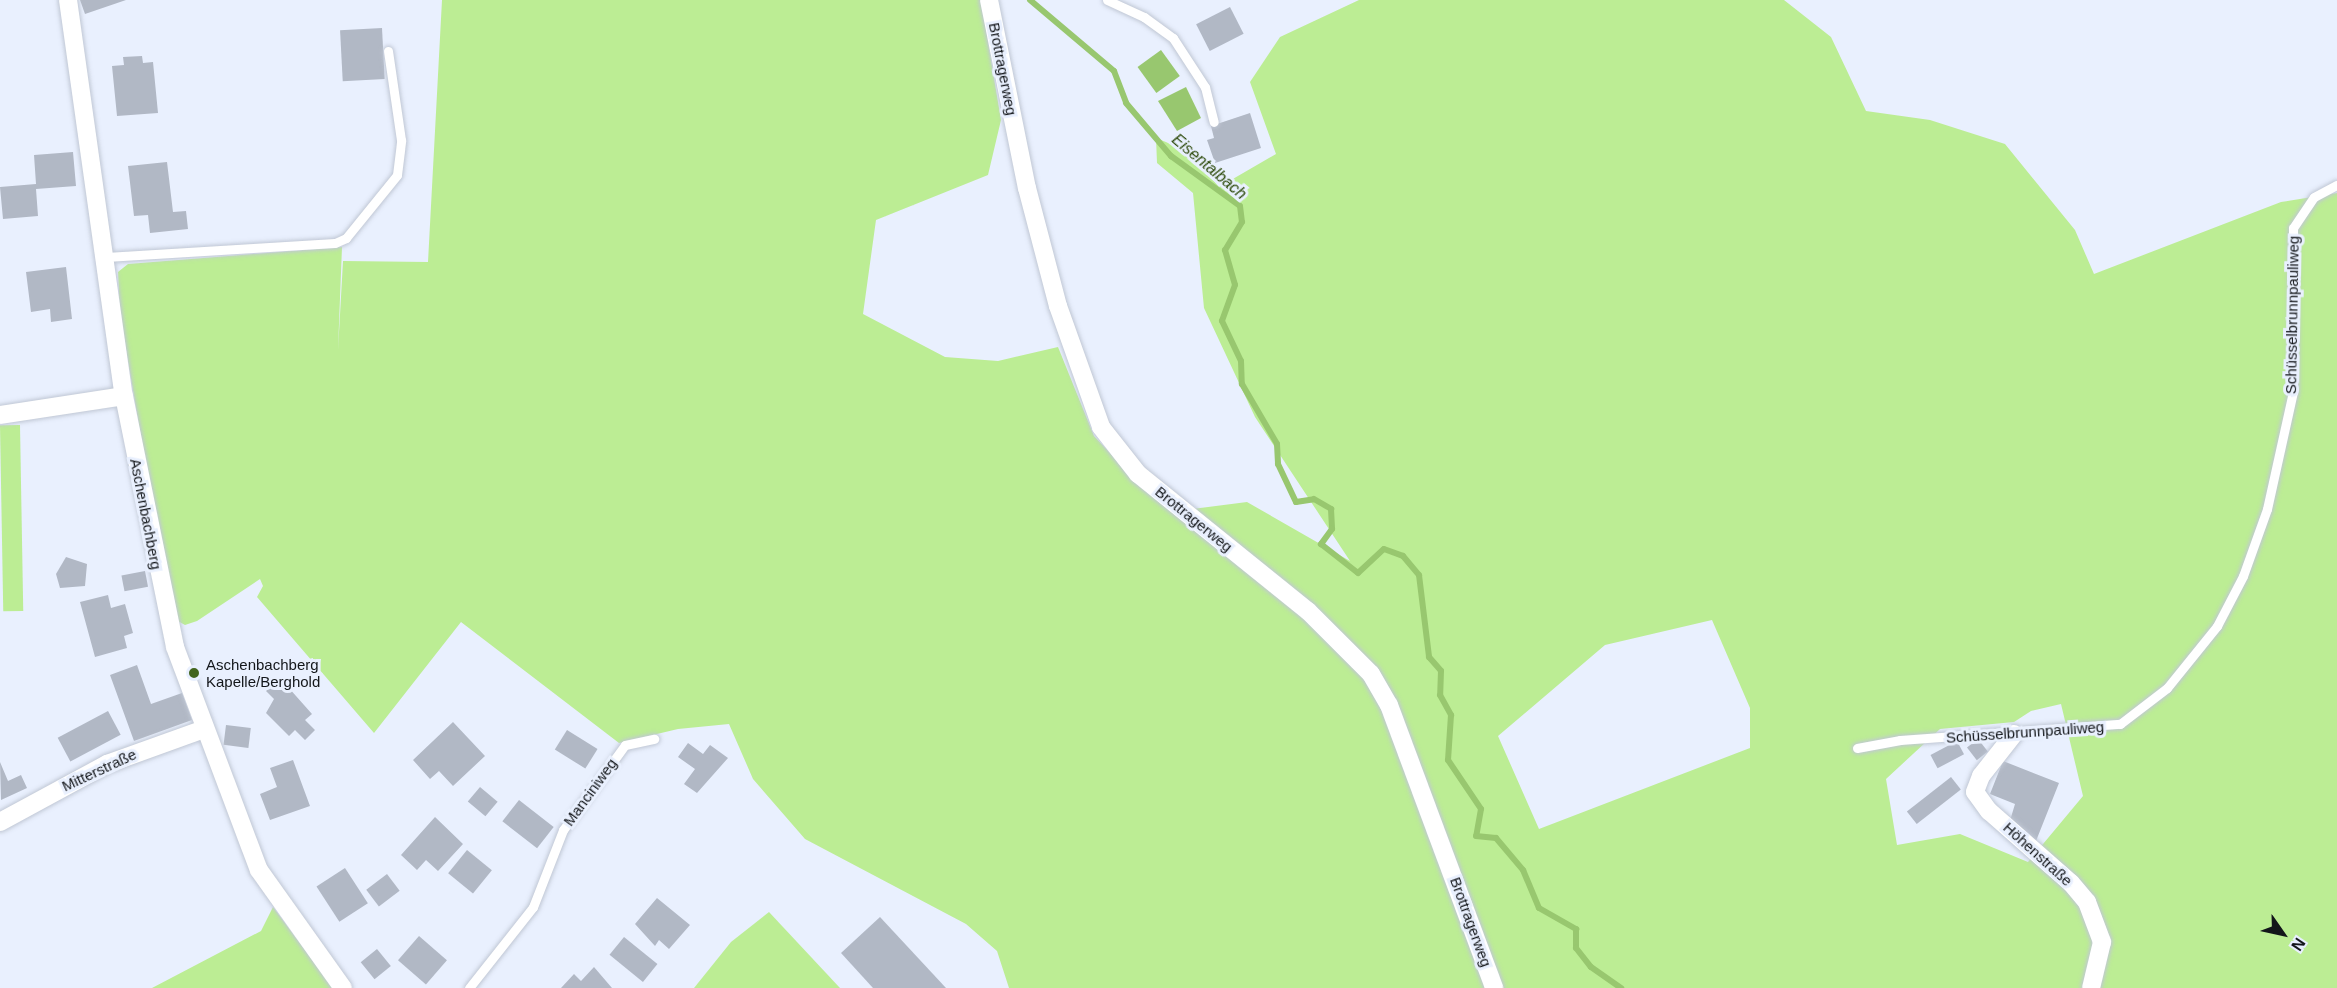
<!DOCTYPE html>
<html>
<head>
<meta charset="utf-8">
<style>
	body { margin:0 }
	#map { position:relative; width:2337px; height:988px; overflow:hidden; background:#e9f0fe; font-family:Arial,sans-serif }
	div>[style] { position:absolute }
	.green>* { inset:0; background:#bced94; transform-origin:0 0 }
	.water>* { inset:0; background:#98c76f; transform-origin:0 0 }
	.stream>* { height:6px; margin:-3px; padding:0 3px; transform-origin:3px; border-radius:3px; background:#98c76f }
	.building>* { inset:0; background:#b1b8c5; transform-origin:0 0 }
	.roads { filter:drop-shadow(0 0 2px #c0c7d4) drop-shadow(0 0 2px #c0c7d4) }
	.lane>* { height:9px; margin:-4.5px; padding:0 4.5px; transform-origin:4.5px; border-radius:4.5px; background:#fff }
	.street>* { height:18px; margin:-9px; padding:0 9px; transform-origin:9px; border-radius:9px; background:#fff }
	.dots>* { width:16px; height:16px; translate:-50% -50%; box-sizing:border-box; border:3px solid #e9f0fe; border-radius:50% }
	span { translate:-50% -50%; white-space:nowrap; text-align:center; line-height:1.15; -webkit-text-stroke:6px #e9f0fe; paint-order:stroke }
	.street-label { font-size:15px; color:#13161a }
	.poi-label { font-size:15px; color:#13161a }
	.left { translate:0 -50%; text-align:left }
	.water-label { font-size:16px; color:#2e4b0c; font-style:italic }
	.north { position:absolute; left:2253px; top:904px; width:60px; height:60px; -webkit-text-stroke:4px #e9f0fe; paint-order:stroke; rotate:124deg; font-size:16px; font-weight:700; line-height:24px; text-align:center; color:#13161a }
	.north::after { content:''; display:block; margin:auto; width:21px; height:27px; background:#13161a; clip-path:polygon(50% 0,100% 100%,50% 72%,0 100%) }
</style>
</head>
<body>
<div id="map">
	<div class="green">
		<i style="clip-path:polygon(evenodd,442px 0,981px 0,1001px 120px,988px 175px,876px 220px,863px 314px,945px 357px,998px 361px,1058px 347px,1094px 436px,1138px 483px,1177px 511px,1247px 502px,1350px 561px,1255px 417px,1204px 308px,1193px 193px,1157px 163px,1156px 138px,1188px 151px,1219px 187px,1276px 154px,1250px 82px,1280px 37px,1359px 0,1784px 0,1831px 37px,1866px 111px,1930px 120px,2005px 144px,2075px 230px,2094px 274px,2281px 202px,2337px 193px,2337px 988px,1009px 988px,997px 951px,966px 924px,805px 839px,753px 779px,729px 724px,678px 729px,619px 743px,461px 622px,374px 733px,257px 597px,263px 586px,260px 579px,197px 621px,185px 625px,172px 618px,120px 314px,118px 272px,128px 264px,342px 247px,338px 350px,343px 261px,428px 262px,442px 0,1712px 620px,1750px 708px,1750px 748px,1539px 829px,1498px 736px,1605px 645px,1712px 620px,442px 0,2061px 704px,2083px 796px,2028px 862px,1960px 834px,1897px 845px,1886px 779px,1940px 729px,2014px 722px,2031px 711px,2061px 704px)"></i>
		<i style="left:20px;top:425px;width:186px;height:20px;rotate:89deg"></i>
		<i style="clip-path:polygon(273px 907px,333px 988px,152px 988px,261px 931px)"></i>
		<i style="clip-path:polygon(769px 912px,840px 988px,694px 988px,731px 942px)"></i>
	</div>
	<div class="water">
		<i style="left:1161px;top:50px;width:32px;height:29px;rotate:54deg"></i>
		<i style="clip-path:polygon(1186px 87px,1201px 118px,1177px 131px,1158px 101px)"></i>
	</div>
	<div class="stream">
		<i style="left:1030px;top:0;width:110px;rotate:40.2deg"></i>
		<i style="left:1114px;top:71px;width:34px;rotate:69deg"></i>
		<i style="left:1126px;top:103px;width:70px;rotate:49.7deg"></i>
		<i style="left:1171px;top:156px;width:85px;rotate:35.9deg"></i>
		<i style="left:1240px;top:206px;width:16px;rotate:83deg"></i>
		<i style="left:1242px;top:222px;width:33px;rotate:121deg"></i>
		<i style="left:1225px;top:250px;width:36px;rotate:74deg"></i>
		<i style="left:1235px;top:285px;width:38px;rotate:110deg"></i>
		<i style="left:1222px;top:321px;width:44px;rotate:64.6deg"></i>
		<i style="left:1241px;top:361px;width:23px;rotate:88deg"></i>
		<i style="left:1242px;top:384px;width:69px;rotate:59.7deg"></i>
		<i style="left:1277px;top:444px;width:20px;rotate:87deg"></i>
		<i style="left:1278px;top:464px;width:42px;rotate:64.7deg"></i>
		<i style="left:1296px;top:502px;width:18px;rotate:-9deg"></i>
		<i style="left:1314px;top:499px;width:20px;rotate:30deg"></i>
		<i style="left:1331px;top:509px;width:20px;rotate:87deg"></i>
		<i style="left:1332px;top:529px;width:19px;rotate:126deg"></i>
		<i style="left:1321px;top:544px;width:47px;rotate:38.1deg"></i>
		<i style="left:1358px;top:573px;width:35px;rotate:-43deg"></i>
		<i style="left:1384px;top:549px;width:20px;rotate:20deg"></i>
		<i style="left:1403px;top:556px;width:25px;rotate:50deg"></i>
		<i style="left:1419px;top:575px;width:83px;rotate:83deg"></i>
		<i style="left:1429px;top:657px;width:18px;rotate:49deg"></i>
		<i style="left:1441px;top:671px;width:24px;rotate:92deg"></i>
		<i style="left:1440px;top:695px;width:23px;rotate:61deg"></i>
		<i style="left:1451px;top:715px;width:45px;rotate:93.8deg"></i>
		<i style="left:1448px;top:760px;width:59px;rotate:56deg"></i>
		<i style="left:1481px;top:809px;width:27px;rotate:100deg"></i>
		<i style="left:1476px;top:836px;width:20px;rotate:6deg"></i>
		<i style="left:1496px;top:838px;width:42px;rotate:49.8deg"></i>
		<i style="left:1523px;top:870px;width:41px;rotate:67.2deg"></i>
		<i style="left:1539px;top:908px;width:43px;rotate:29.6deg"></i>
		<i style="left:1576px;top:929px;width:19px;rotate:90deg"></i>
		<i style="left:1576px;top:948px;width:24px;rotate:52deg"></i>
		<i style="left:1591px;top:967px;width:37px;rotate:35deg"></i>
	</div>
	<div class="building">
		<i style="clip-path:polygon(80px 0,126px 0,85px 14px)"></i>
		<i style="left:1230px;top:7px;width:30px;height:38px;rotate:63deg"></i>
		<i style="left:382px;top:28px;width:51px;height:42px;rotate:87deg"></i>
		<i style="clip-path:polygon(142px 56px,143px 63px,153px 62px,158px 113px,117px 116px,112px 66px,124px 65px,123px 57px)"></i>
		<i style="clip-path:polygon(1250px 113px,1261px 148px,1215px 163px,1207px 140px,1214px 138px,1211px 126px)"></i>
		<i style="clip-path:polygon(73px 152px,76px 186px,36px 189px,38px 216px,3px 219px,0 187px,36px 184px,34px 155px)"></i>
		<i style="clip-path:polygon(167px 162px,173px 212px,186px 211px,188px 229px,150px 233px,148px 215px,134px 216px,128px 166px)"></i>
		<i style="clip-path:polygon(66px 267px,72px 319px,51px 322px,50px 309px,31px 312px,26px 272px)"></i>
		<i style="clip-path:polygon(66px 557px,87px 564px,85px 586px,60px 588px,56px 574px)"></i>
		<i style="left:145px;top:571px;width:16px;height:24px;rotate:79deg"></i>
		<i style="clip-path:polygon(108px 595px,111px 608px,125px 604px,133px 633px,124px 636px,127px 648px,95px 657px,80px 602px)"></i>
		<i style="clip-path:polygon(137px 665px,151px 704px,182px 693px,192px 720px,134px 741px,110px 675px)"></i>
		<i style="clip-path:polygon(280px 678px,312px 714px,305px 720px,315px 730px,305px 740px,295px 730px,289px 736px,266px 713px,274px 699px,266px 691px)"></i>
		<i style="left:108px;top:711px;width:27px;height:57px;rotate:62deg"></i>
		<i style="clip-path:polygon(453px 722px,485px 756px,453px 786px,439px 771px,430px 779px,413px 760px)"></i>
		<i style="left:226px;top:725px;width:25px;height:20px;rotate:7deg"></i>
		<i style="left:567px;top:730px;width:36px;height:23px;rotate:32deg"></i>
		<i style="left:1978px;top:739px;width:16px;height:14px;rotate:52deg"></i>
		<i style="left:1957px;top:741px;width:15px;height:30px;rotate:62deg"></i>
		<i style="clip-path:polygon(688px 743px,703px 754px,710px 745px,728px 758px,697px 793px,684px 784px,695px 769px,678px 757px)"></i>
		<i style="clip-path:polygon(293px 760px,310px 806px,270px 820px,260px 794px,277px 787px,270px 768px)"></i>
		<i style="clip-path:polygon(2003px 761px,2059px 783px,2036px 841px,2009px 824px,2015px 804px,1990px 794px)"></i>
		<i style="clip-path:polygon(0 762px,8px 781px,21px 775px,27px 788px,1px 800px)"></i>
		<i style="left:1951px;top:777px;width:16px;height:56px;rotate:52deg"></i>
		<i style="left:480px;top:787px;width:23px;height:19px;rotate:40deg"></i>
		<i style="left:519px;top:800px;width:44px;height:27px;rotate:38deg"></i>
		<i style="clip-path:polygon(435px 817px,463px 844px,438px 871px,426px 860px,417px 870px,401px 855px)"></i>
		<i style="left:467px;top:850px;width:32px;height:30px;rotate:39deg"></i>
		<i style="left:345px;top:868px;width:42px;height:34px;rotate:57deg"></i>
		<i style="left:387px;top:874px;width:21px;height:26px;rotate:53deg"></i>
		<i style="clip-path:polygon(657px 898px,690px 925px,669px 949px,659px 940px,655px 946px,635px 924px)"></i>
		<i style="clip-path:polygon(880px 917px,946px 988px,873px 988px,841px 953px)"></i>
		<i style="left:419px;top:936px;width:37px;height:32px;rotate:41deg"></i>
		<i style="left:624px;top:937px;width:43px;height:23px;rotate:39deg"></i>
		<i style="left:377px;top:949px;width:22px;height:21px;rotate:51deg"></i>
		<i style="clip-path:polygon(594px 967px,612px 988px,561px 988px,574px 974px,581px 981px)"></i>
	</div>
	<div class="roads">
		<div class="lane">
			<i style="left:1107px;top:0;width:41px;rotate:24.7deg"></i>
			<i style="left:1144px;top:17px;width:36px;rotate:36deg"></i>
			<i style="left:1173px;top:38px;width:59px;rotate:56.9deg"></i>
			<i style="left:1205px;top:87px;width:36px;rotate:76deg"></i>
			<i style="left:106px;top:257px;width:229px;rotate:-3.5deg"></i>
			<i style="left:335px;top:243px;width:12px;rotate:-24deg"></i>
			<i style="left:346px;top:238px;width:81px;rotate:-51deg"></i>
			<i style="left:397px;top:175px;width:35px;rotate:-83deg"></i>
			<i style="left:401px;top:140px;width:90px;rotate:-98.3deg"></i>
			<i style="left:1857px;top:748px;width:44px;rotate:-10.5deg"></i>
			<i style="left:1900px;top:740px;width:221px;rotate:-4.2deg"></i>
			<i style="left:2120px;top:724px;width:59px;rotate:-37.5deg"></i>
			<i style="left:2167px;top:688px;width:80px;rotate:-51.1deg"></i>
			<i style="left:2217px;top:626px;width:56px;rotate:-62.5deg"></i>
			<i style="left:2243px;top:576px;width:71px;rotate:-70.3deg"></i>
			<i style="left:2267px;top:509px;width:120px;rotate:-77.5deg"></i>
			<i style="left:2293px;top:392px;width:164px;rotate:-90deg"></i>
			<i style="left:2293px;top:228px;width:37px;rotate:-56deg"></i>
			<i style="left:2314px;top:197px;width:26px;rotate:-28deg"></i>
			<i style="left:469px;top:988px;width:103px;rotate:-51.7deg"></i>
			<i style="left:533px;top:907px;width:83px;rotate:-68.7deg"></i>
			<i style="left:563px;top:830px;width:105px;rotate:-53.9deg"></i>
			<i style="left:625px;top:745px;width:30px;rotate:-12deg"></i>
		</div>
		<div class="street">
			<i style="left:68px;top:0;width:400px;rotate:82deg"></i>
			<i style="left:124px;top:396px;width:256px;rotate:78.5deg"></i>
			<i style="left:175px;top:647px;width:238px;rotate:69.4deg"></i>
			<i style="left:259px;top:870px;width:145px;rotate:54.6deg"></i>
			<i style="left:989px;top:0;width:192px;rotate:78.6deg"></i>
			<i style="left:1027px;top:188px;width:122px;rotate:75.3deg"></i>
			<i style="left:1058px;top:306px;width:128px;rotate:70.4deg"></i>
			<i style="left:1101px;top:427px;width:60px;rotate:51.8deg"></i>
			<i style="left:1138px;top:474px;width:218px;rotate:38.9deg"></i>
			<i style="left:1308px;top:611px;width:89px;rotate:45deg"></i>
			<i style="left:1371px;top:674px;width:36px;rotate:60deg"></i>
			<i style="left:1389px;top:705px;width:302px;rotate:69.6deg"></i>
			<i style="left:0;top:415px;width:125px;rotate:-8.7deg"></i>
			<i style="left:2014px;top:734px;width:53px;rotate:128.2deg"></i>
			<i style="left:1981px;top:776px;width:17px;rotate:111deg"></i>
			<i style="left:1975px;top:792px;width:24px;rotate:54deg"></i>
			<i style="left:1989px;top:811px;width:109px;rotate:41.3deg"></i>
			<i style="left:2071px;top:883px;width:25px;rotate:50deg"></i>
			<i style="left:2087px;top:902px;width:43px;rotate:69.4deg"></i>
			<i style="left:2102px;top:942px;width:47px;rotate:103.4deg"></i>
			<i style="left:0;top:822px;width:122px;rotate:-28.5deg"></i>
			<i style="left:107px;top:764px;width:103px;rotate:-19.8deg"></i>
		</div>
	</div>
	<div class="dots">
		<i style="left:194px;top:673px;background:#42651d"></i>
	</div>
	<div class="street-label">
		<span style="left:1003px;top:69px;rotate:79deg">Brottragerweg</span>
		<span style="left:2292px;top:315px;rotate:-89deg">Schüsselbrunnpauliweg</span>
		<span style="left:146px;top:514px;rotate:79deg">Aschenbachberg</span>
		<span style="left:1194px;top:519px;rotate:39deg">Brottragerweg</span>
		<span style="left:2025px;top:732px;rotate:-4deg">Schüsselbrunnpauliweg</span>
		<span style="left:99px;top:770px;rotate:-25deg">Mitterstraße</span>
		<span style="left:590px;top:792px;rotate:-54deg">Manciniweg</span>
		<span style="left:2038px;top:854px;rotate:42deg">Höhenstraße</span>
		<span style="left:1471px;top:922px;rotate:70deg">Brottragerweg</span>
	</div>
	<div class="poi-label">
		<span class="left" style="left:206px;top:673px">Aschenbachberg<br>Kapelle/Berghold</span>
	</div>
	<div class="water-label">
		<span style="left:1209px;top:167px;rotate:40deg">Eisentalbach</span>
	</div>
	<div class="north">N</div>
</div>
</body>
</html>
